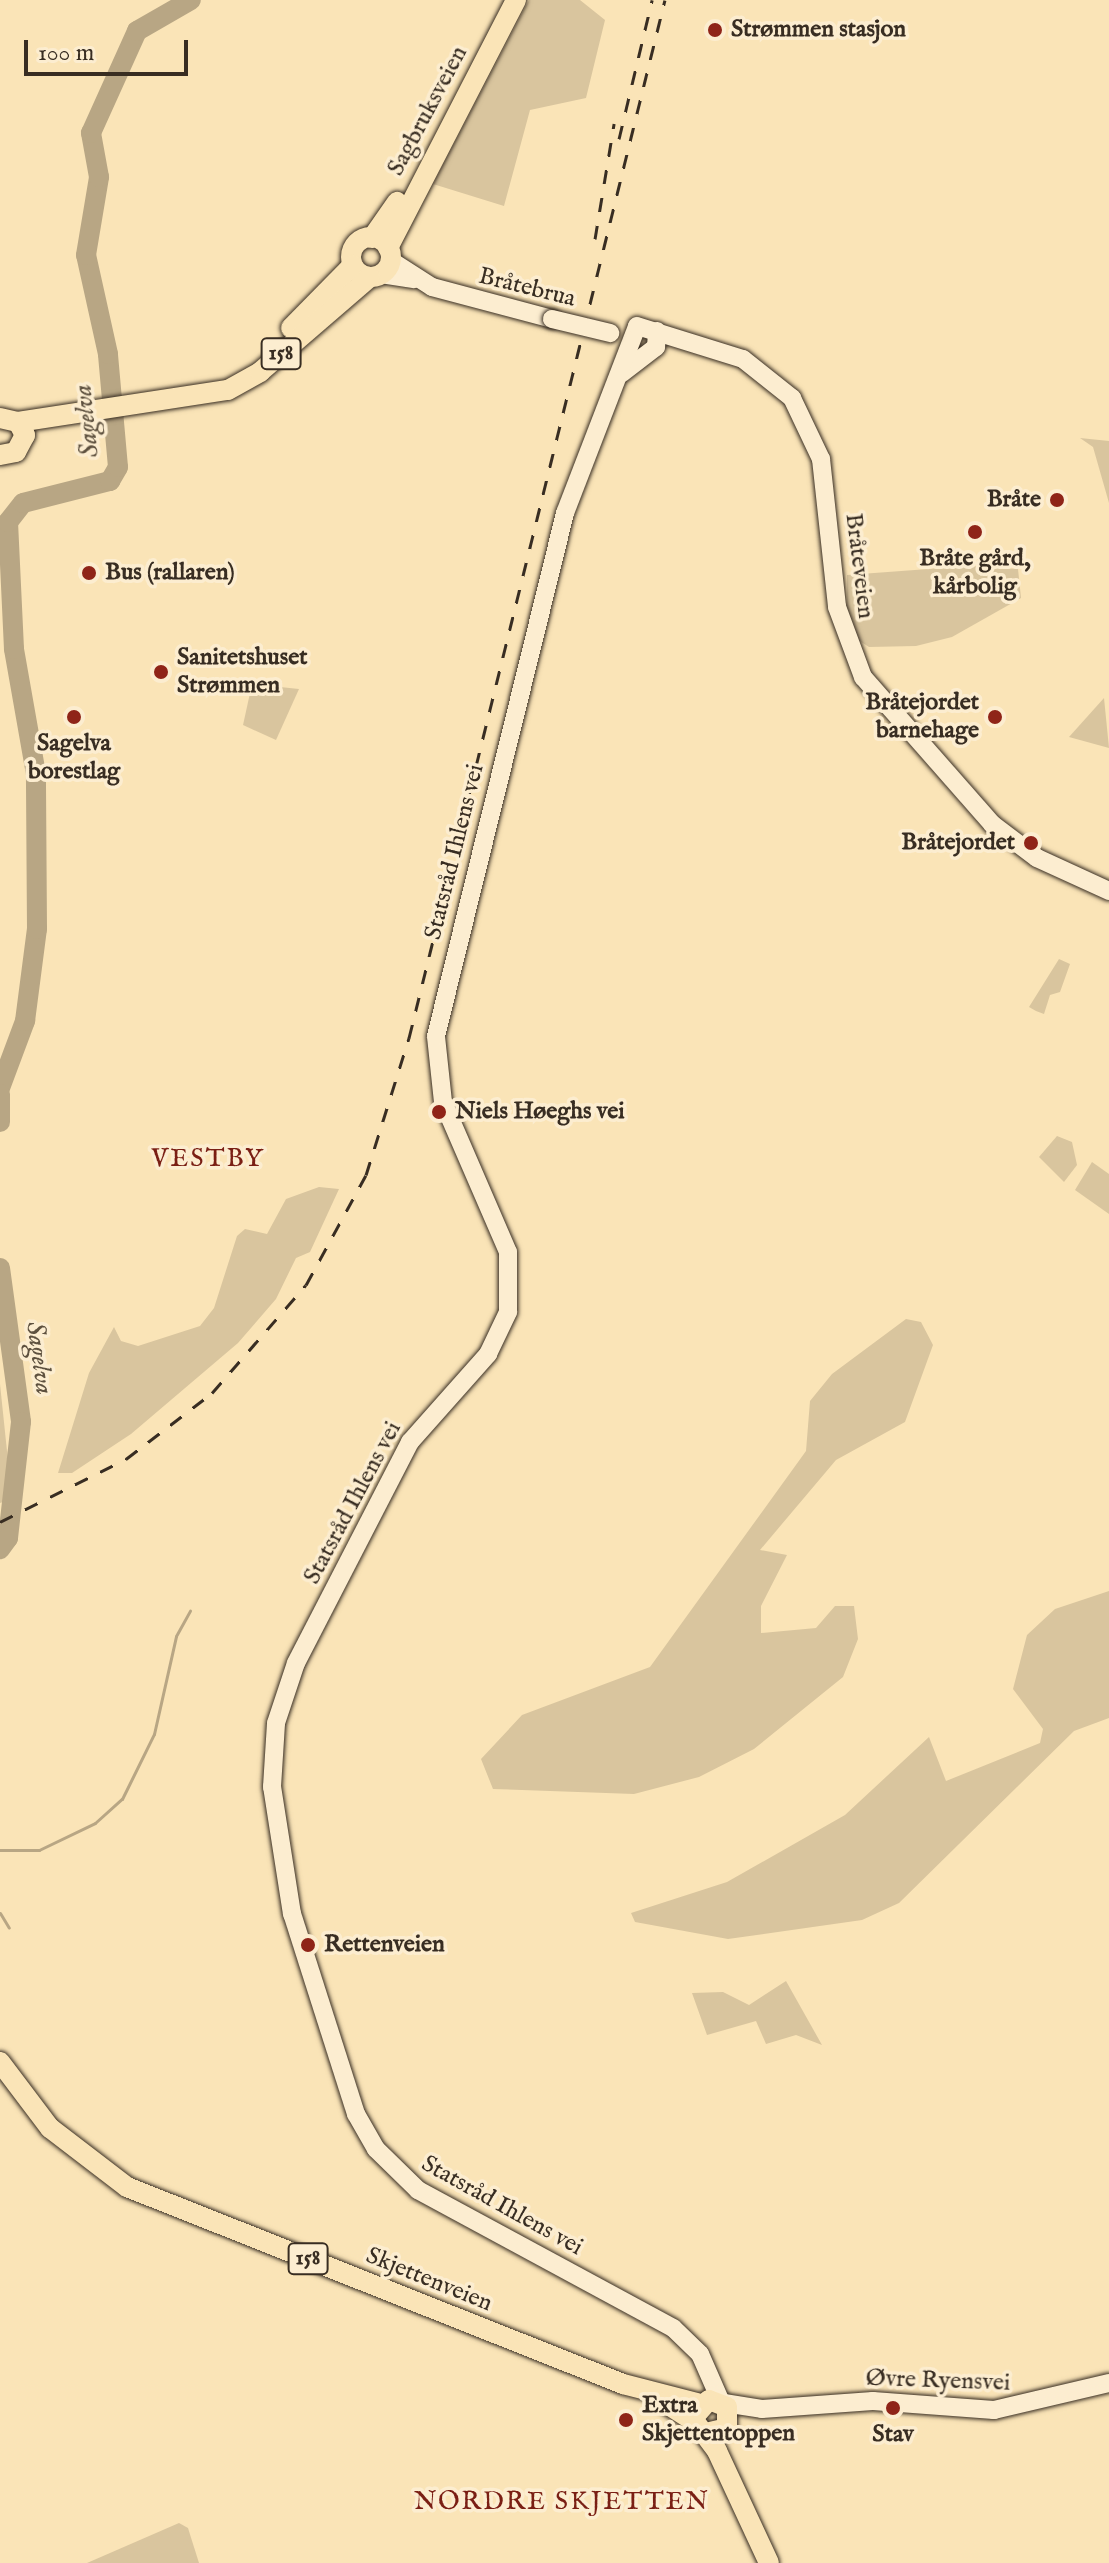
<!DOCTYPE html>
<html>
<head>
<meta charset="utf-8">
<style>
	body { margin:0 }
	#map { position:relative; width:1109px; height:2563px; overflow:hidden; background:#fae4b7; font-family:"IM FELL English",serif }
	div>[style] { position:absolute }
	.green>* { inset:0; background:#d9c59e }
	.stream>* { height:3px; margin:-1.5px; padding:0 1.5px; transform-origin:1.5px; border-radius:1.5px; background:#b8a684 }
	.river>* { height:20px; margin:-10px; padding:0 10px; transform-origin:10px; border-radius:10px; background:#b8a684 }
	.roads { filter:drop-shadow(0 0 2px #382d22) drop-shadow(0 0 2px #382d22) }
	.secondary>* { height:18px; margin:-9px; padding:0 9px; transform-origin:9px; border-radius:9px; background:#fcedd0 }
	.primary>* { height:20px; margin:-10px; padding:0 10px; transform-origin:10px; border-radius:10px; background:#fae4b7 }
	.primary>.ring { margin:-10px; padding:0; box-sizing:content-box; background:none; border:20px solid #fae4b7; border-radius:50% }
	.rail>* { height:3px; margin-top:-1.5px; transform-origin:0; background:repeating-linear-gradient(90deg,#382d22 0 14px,transparent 0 28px) }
	.bridges { filter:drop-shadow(0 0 2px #382d22) drop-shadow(0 0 2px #382d22) }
	.secondary-bridge>* { height:18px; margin:-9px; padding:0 9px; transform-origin:9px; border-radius:9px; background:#fcedd0 }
	.dots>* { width:22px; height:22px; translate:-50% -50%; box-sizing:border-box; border:4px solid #fcedd0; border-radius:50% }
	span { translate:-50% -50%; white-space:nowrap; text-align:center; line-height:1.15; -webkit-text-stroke:7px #fcedd0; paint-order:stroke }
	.shield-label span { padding:2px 6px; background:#fcedd0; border:2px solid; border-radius:6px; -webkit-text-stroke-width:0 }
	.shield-label { font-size:22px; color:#382d22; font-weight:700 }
	.poi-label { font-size:24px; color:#382d22; font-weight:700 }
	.left { translate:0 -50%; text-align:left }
	.right { translate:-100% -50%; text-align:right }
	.street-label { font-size:24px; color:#382d22 }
	.water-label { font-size:26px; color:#5e513f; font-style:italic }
	.neighbourhood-label { font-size:26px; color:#7a1f14; letter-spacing:2px }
	.scale { position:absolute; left:24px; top:40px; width:164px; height:36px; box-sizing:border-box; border:4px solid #382d22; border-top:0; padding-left:10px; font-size:24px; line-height:28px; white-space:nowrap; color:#382d22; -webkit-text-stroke:6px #fcedd0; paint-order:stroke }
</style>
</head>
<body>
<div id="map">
	<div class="green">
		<i style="clip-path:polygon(529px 0,580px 0,605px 20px,586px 98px,530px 110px,504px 206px,433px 184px)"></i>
		<i style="clip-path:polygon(1080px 438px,1109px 441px,1109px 503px,1093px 447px)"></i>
		<i style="clip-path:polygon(969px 566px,1018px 569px,1021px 598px,952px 637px,916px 646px,869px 647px,847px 633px,847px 575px)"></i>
		<i style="clip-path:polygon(252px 684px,299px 689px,276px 740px,243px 725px)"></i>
		<i style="clip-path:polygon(1104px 698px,1109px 748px,1069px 737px)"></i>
		<i style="clip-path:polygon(1059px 959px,1070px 964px,1060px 992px,1050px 995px,1044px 1014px,1036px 1011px,1029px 1007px)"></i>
		<i style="clip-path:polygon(1057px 1136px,1072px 1142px,1077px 1165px,1064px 1182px,1039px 1157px)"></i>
		<i style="clip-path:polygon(1092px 1162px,1109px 1174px,1109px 1214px,1075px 1190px)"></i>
		<i style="clip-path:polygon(319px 1187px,339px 1189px,310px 1252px,296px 1258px,276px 1299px,238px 1343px,131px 1434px,72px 1473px,58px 1473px,89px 1373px,114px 1327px,121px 1341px,138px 1346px,200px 1326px,214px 1308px,237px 1236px,245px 1229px,267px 1234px,286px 1199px)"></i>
		<i style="clip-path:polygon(906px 1319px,921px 1322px,933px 1345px,905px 1422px,836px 1460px,760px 1550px,787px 1555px,761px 1606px,761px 1633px,816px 1628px,835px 1606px,854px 1606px,858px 1639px,843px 1677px,754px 1749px,699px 1777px,634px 1794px,493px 1789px,481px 1759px,522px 1715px,650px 1667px,806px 1451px,810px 1401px,832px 1374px)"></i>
		<i style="clip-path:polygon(0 1384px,12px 1499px,0 1503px)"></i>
		<i style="clip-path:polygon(1109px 1591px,1109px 1718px,1074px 1731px,899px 1903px,862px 1920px,728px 1939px,635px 1922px,631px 1913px,727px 1882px,845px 1815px,929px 1737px,946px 1781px,1040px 1743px,1043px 1729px,1013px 1689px,1027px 1635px,1055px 1609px)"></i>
		<i style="clip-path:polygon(786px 1981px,822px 2045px,796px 2035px,766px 2044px,756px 2021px,707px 2035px,692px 1993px,723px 1992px,749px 2005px)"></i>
		<i style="clip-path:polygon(179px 2523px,188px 2528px,199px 2563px,87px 2563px)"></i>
	</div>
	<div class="stream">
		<i style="left:0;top:1850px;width:39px"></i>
		<i style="left:39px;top:1850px;width:62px;rotate:-25.7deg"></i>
		<i style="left:95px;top:1823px;width:36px;rotate:-42deg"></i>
		<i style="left:122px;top:1799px;width:72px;rotate:-63.8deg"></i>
		<i style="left:154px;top:1734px;width:100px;rotate:-77.3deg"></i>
		<i style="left:176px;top:1636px;width:29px;rotate:-61deg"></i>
		<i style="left:0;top:1913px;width:17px;rotate:59deg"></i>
	</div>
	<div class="river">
		<i style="left:0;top:1088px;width:72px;rotate:-69.5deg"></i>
		<i style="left:25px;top:1021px;width:93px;rotate:-82.6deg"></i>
		<i style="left:37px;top:929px;width:155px;rotate:-90.4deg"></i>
		<i style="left:36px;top:774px;width:127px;rotate:-100deg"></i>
		<i style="left:14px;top:649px;width:127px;rotate:-92.7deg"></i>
		<i style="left:8px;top:522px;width:24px;rotate:-52deg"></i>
		<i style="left:23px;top:503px;width:90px;rotate:-14.2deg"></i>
		<i style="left:110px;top:481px;width:16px;rotate:-60deg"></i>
		<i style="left:118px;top:467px;width:113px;rotate:-95.1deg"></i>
		<i style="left:108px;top:354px;width:101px;rotate:-102.5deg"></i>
		<i style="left:86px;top:255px;width:79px;rotate:-80.5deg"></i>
		<i style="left:99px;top:177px;width:45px;rotate:-100.3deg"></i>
		<i style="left:91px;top:133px;width:112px;rotate:-65.7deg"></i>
		<i style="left:137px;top:31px;width:62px;rotate:-29.9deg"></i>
		<i style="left:0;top:1094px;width:28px;rotate:90deg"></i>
		<i style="left:0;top:1268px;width:155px;rotate:82.2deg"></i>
		<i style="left:21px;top:1422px;width:117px;rotate:96.4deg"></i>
		<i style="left:8px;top:1538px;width:14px;rotate:126deg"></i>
	</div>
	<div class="roads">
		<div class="secondary">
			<i style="left:390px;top:260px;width:50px;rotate:32.7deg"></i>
			<i style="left:432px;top:287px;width:124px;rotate:14.9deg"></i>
			<i style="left:381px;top:274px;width:33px;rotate:9deg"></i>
			<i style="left:622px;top:373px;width:43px;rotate:-37.4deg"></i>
			<i style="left:656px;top:347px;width:16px;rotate:-86deg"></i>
			<i style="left:721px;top:2402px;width:52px;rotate:-113.6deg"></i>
			<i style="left:700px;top:2354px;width:37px;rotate:-136deg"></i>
			<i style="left:673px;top:2328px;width:290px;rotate:-151.6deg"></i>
			<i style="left:418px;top:2190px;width:59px;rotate:-135.7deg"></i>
			<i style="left:376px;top:2149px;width:40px;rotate:-119.7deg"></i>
			<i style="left:356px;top:2114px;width:210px;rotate:-107.7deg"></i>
			<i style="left:292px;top:1914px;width:129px;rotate:-98.9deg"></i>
			<i style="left:272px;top:1787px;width:64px;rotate:-86.4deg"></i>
			<i style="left:276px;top:1723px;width:63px;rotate:-71.6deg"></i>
			<i style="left:296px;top:1663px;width:249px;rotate:-62.7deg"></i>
			<i style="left:410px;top:1442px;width:118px;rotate:-48.4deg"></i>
			<i style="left:488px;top:1354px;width:47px;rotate:-64.5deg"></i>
			<i style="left:508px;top:1312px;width:60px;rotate:-90deg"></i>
			<i style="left:508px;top:1252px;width:163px;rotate:-113.4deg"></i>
			<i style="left:443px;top:1102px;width:66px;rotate:-96.1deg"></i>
			<i style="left:436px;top:1036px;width:539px;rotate:-76.14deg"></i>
			<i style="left:565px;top:513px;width:200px;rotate:-68.9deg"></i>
			<i style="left:637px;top:326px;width:111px;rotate:17.3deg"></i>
			<i style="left:743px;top:359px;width:63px;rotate:38.5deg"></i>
			<i style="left:792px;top:398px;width:68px;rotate:64.6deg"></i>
			<i style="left:821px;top:459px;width:149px;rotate:83.8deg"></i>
			<i style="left:837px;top:607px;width:75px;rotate:69.6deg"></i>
			<i style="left:863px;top:677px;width:196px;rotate:48.7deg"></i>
			<i style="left:992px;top:824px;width:56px;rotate:37.1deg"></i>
			<i style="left:1037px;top:858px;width:79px;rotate:24.6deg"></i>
			<i style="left:724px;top:2403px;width:38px;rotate:9deg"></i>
			<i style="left:762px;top:2409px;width:111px;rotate:-4.1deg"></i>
			<i style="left:873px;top:2401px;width:121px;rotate:4.3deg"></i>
			<i style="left:994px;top:2410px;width:118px;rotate:-13.2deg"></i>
		</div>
		<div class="primary">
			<i class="ring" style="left:351px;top:237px;width:20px;height:20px"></i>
			<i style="left:372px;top:238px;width:44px;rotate:-55.2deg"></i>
			<i style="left:388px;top:248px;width:279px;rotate:-62.7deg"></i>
			<i style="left:291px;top:328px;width:88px;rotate:-45.5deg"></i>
			<i style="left:0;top:418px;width:18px;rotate:13deg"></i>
			<i style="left:18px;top:422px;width:15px;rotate:62deg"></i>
			<i style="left:25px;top:435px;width:19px;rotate:118deg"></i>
			<i style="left:16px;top:452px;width:16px;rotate:169deg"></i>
			<i style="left:18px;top:422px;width:212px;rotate:-8.7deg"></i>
			<i style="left:228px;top:390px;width:37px;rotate:-29deg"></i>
			<i style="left:260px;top:372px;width:145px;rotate:-40.8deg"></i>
			<i style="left:0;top:2062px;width:83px;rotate:52.9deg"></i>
			<i style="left:50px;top:2128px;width:97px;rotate:37.5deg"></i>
			<i style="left:127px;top:2187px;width:534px;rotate:21.66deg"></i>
			<i style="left:623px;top:2384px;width:81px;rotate:14.4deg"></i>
			<i style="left:664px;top:2402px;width:38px;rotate:33deg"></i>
			<i style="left:696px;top:2423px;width:35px;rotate:53deg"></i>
			<i style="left:717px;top:2451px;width:123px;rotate:65.1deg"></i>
			<i style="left:695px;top:2416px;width:21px;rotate:-49deg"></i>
			<i style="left:709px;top:2400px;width:19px;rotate:21deg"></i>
			<i style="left:727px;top:2407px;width:21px;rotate:90deg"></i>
			<i style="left:727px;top:2428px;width:23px;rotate:167deg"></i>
		</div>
	</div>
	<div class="rail">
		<i style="left:619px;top:139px;width:143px;rotate:-76.6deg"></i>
		<i style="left:595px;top:239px;width:117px;rotate:-80.6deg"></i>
		<i style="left:0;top:1522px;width:141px;rotate:-26.6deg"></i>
		<i style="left:126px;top:1459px;width:108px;rotate:-37.5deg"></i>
		<i style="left:212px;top:1393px;width:143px;rotate:-49deg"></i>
		<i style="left:306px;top:1285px;width:125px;rotate:-61.4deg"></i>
		<i style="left:366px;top:1175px;width:144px;rotate:-72.6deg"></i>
		<i style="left:409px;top:1038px;width:1069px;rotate:-76.15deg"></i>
	</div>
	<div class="bridges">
		<div class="secondary-bridge">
			<i style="left:552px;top:319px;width:60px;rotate:13.6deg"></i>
		</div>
	</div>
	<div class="dots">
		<i style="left:715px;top:30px;background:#8f2418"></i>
		<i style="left:1057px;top:500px;background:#8f2418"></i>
		<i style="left:975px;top:532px;background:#8f2418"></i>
		<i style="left:89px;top:573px;background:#8f2418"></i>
		<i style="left:161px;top:672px;background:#8f2418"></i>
		<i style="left:74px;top:717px;background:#8f2418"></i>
		<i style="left:995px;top:717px;background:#8f2418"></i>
		<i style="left:1031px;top:843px;background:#8f2418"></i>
		<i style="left:439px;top:1112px;background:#8f2418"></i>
		<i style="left:308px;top:1945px;background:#8f2418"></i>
		<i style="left:893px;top:2408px;background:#8f2418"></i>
		<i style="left:626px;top:2420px;background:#8f2418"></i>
	</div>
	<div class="shield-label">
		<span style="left:281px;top:354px">158</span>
		<span style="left:308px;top:2259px">158</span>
	</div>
	<div class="poi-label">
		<span class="left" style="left:731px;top:30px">Strømmen stasjon</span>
		<span class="right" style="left:1041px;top:500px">Bråte</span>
		<span style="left:975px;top:573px">Bråte gård,<br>kårbolig</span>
		<span class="left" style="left:105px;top:573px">Bus (rallaren)</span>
		<span class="left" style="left:177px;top:672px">Sanitetshuset<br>Strømmen</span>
		<span class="right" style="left:979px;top:717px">Bråtejordet<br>barnehage</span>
		<span style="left:74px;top:758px">Sagelva<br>borestlag</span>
		<span class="right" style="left:1015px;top:843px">Bråtejordet</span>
		<span class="left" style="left:455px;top:1112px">Niels Høeghs vei</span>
		<span class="left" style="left:324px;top:1945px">Rettenveien</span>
		<span class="left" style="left:642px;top:2420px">Extra<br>Skjettentoppen</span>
		<span style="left:893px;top:2435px">Stav</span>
	</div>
	<div class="street-label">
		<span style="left:428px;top:111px;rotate:-62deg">Sagbruksveien</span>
		<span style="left:527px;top:288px;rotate:14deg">Bråtebrua</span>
		<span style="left:859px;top:566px;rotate:83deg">Bråteveien</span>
		<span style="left:455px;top:852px;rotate:-76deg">Statsråd Ihlens vei</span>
		<span style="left:353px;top:1503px;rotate:-62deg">Statsråd Ihlens vei</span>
		<span style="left:502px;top:2206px;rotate:29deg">Statsråd Ihlens vei</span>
		<span style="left:429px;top:2280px;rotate:22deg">Skjettenveien</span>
		<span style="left:938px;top:2381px;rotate:2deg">Øvre Ryensvei</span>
	</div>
	<div class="water-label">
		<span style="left:87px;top:421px;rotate:-96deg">Sagelva</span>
		<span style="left:39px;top:1358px;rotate:82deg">Sagelva</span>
	</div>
	<div class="neighbourhood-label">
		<span style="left:208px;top:1159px">VESTBY</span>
		<span style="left:562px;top:2502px">NORDRE SKJETTEN</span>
	</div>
	<div class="scale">100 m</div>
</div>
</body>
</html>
